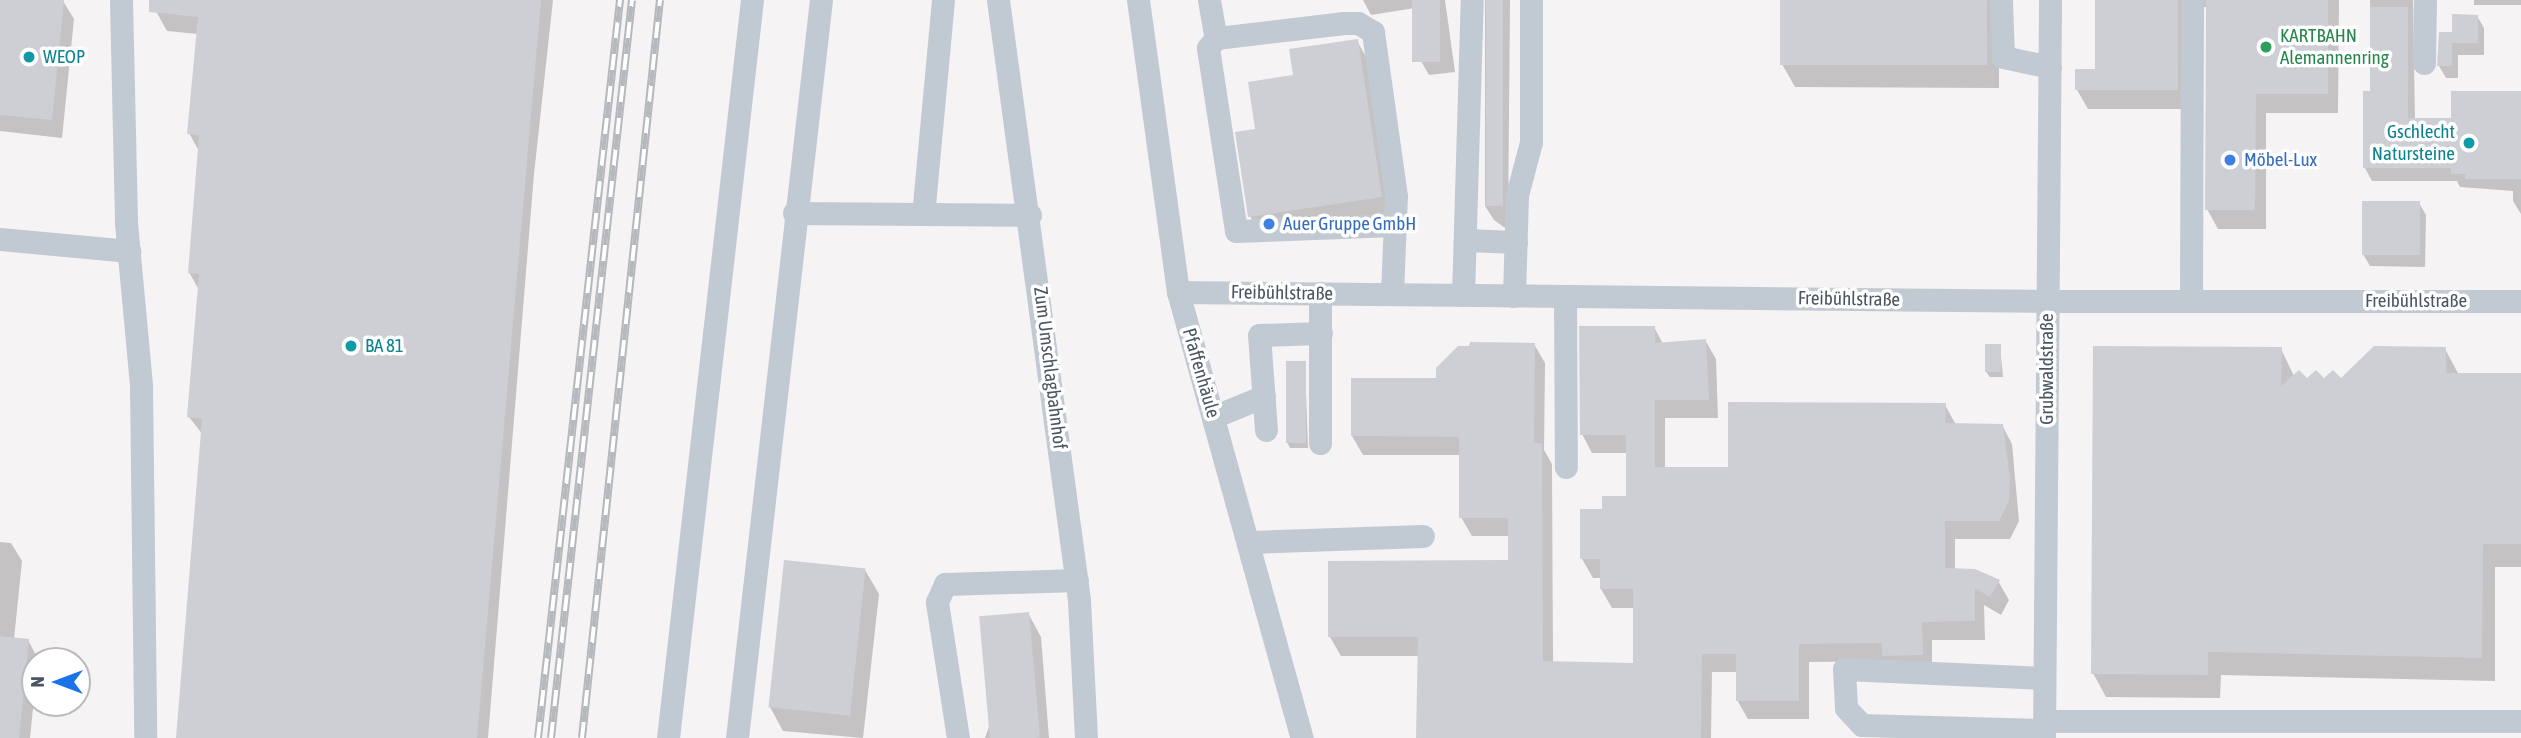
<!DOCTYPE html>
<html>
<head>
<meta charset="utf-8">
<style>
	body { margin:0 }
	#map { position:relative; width:2521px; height:738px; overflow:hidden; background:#f5f3f3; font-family:"Asap Condensed",sans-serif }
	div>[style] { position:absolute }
	.shadow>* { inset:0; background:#0003; transform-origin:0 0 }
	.building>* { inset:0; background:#cdcfd5; transform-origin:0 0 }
	.minor>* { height:23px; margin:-11.5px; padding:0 11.5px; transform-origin:11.5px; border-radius:11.5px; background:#c1cad2 }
	.rail>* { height:8px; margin-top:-4px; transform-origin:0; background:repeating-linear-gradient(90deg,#fff 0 16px,#b5b8bd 0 32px); box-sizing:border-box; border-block:2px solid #b5b8bd }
	.dots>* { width:19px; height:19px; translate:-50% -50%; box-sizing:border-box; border:4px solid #fff; border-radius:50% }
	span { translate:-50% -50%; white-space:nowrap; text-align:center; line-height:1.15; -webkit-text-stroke:7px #fff; paint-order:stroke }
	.leisure-label { font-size:19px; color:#27864d }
	.left { translate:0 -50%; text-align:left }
	.culture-label { font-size:19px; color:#0d838f }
	.right { translate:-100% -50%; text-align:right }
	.shop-label { font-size:19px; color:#366cbe }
	.street-label { font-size:19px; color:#4a5661 }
	.north { position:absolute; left:21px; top:647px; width:70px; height:70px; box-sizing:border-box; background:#fff; border:2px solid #b7bbc0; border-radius:50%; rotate:270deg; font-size:19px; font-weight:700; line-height:28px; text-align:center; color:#4a5661 }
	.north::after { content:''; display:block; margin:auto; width:24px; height:32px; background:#1a73e8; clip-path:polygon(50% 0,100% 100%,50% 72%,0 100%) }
</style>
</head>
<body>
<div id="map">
	<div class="shadow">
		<i style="clip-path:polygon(0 0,63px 1px,74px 19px,62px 138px,0 131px)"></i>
		<i style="clip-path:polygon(158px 0,553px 0,534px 174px,488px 738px,178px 738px,203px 435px,189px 417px,199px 290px,189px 272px,199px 151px,189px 133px,198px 34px,167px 31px,157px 13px)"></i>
		<i style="clip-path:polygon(1363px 0,1445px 0,1455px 72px,1429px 75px,1421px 61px,1415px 8px,1371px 15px)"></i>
		<i style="clip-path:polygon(1485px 0,1510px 0,1508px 230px,1494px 220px,1485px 206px)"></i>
		<i style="clip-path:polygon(1782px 0,1999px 0,1999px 88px,1795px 87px,1782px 64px)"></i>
		<i style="clip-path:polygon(2121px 0,2339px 0,2338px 113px,2266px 113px,2266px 229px,2218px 229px,2207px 209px,2208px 7px,2197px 7px,2188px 109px,2088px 109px,2077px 90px,2097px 71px)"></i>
		<i style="clip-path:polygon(2370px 0,2413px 0,2415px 120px,2453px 120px,2521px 93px,2521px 214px,2513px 201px,2513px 191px,2460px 187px,2457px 181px,2372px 181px,2365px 168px,2372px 93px)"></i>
		<i style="left:2474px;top:0;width:47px;height:5px"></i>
		<i style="clip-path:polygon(2477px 16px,2484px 28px,2484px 55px,2458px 55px,2458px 78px,2446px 78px,2439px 66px,2454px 34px)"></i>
		<i style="clip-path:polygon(1357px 41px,1369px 62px,1393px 218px,1262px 237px,1250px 216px,1257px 130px,1295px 76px)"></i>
		<i style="clip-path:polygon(2419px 203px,2426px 215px,2425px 267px,2370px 266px,2363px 254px)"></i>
		<i style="clip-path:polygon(1654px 327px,1663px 344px,1705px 340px,1716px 359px,1718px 418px,1665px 418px,1665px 469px,1729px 469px,1945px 405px,1956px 425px,2002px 425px,2012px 444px,2019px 521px,2010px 539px,1955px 539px,1955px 570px,1998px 581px,2009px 600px,2001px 615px,1984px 605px,1985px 640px,1932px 640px,1932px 673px,1887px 661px,1809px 662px,1809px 719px,1748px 719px,1737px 700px,1738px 672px,1712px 672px,1711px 738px,1418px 738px,1419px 656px,1341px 656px,1330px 637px,1509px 562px,1509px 536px,1472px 536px,1461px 517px,1461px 455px,1363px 455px,1352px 436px,1438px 380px,1534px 344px,1545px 363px,1544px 450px,1552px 464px,1553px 663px,1635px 665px,1635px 608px,1612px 608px,1601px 589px,1601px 578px,1593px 578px,1582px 559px,1604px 511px,1628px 497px,1628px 453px,1592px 453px,1582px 434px)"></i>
		<i style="clip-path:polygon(2000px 346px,2003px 377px,1990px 377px,1986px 372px)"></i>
		<i style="clip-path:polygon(2281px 349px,2294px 376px,2308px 380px,2341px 380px,2445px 349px,2459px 375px,2521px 375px,2521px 567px,2495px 567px,2495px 681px,2221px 675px,2220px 698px,2106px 697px,2093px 673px)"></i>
		<i style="clip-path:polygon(1305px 362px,1308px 448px,1290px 448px,1287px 442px)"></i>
		<i style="clip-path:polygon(0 542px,11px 543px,22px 561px,14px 639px,28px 640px,38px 659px,30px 738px,0 738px)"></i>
		<i style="clip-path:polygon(865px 570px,879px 594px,863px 738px,783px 731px,770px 707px)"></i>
		<i style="clip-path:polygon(1028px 613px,1041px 637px,1049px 738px,985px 738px)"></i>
	</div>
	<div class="building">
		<i style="clip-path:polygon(0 0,64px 0,52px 120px,0 115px)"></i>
		<i style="clip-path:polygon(149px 0,541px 0,477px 738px,176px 738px,202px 419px,187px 417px,199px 274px,188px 273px,199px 135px,187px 134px,198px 17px,149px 12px)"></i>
		<i style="left:1412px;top:0;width:28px;height:62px"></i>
		<i style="left:1486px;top:0;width:17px;height:206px"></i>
		<i style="left:1780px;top:0;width:207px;height:65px"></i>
		<i style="clip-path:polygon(2095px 0,2178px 0,2178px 90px,2075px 90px,2075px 69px,2095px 69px)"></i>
		<i style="clip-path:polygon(2206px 0,2328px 0,2328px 94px,2256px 94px,2255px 210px,2205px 210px)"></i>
		<i style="clip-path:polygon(2370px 7px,2408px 7px,2408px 118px,2451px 118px,2451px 91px,2521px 91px,2521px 179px,2465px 179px,2465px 174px,2451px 174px,2451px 168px,2363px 168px,2363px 91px,2370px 91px)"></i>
		<i style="clip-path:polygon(2452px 14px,2478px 15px,2478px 43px,2452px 43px,2452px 66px,2437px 66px,2439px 32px,2452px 32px)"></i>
		<i style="clip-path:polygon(1358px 39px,1382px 197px,1248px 217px,1235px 132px,1255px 129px,1248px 82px,1293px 75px,1289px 49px)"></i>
		<i style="left:2362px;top:201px;width:58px;height:54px"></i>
		<i style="clip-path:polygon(1579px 326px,1655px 326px,1655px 343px,1706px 339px,1709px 400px,1655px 400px,1655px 467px,1728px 467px,1728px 402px,1946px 403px,1945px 423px,2003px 424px,2010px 479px,2009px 501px,1999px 521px,1945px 521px,1945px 568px,1975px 569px,2000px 580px,1990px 597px,1975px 588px,1975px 621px,1922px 622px,1923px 655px,1882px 656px,1882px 643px,1799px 644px,1799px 701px,1736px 701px,1736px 654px,1702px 654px,1701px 738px,1416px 738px,1418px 637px,1328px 637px,1328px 561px,1508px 560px,1508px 518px,1459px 518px,1459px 437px,1351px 436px,1351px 378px,1436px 378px,1436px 368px,1458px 346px,1469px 346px,1470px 342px,1535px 343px,1534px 443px,1542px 443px,1543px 661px,1633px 663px,1633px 589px,1600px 589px,1600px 559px,1580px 559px,1580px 509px,1602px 509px,1602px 496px,1626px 496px,1626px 435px,1580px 435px)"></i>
		<i style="left:1985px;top:344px;width:16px;height:28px"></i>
		<i style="clip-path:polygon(2093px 346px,2282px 347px,2281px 386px,2299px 370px,2307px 378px,2316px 370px,2324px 378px,2333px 370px,2341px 378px,2374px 346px,2446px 347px,2446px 373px,2521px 373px,2521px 544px,2483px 544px,2482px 658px,2208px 652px,2208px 675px,2091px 674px)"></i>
		<i style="left:1286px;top:361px;width:20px;height:82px"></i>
		<i style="left:784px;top:560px;width:82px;height:148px;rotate:6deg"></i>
		<i style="left:1029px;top:612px;width:126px;height:50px;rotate:85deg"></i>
		<i style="clip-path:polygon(0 636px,29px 639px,19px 738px,0 738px)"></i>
	</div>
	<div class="minor">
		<i style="left:121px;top:0;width:223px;rotate:88.7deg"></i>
		<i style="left:126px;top:223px;width:164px;rotate:84.7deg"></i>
		<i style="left:141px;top:386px;width:352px;rotate:89.3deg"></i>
		<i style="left:943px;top:0;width:215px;rotate:95.3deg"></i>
		<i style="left:923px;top:214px;width:107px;rotate:0.5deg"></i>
		<i style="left:998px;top:0;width:605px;rotate:82.31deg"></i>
		<i style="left:1079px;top:600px;width:138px;rotate:87.1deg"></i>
		<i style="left:1138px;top:0;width:295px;rotate:82.2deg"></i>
		<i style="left:1178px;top:292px;width:463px;rotate:74.5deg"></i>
		<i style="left:1209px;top:0;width:39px;rotate:80deg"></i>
		<i style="left:2001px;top:0;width:57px;rotate:88deg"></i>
		<i style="left:2003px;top:57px;width:48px;rotate:12deg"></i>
		<i style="left:2424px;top:63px;width:63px;rotate:-89.1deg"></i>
		<i style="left:794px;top:213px;width:129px;rotate:0.4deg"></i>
		<i style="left:0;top:239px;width:130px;rotate:5.3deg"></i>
		<i style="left:1465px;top:240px;width:51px;rotate:2.2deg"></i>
		<i style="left:1178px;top:292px;width:869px;rotate:0.59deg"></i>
		<i style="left:2047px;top:301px;width:474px"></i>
		<i style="left:1392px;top:294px;width:98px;rotate:-87.7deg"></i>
		<i style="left:1396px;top:196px;width:166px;rotate:-98deg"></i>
		<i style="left:1373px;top:32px;width:17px;rotate:-149deg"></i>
		<i style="left:1358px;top:23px;width:14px;rotate:180deg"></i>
		<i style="left:1344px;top:23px;width:129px;rotate:173.3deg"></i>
		<i style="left:1216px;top:38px;width:13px;rotate:129deg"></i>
		<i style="left:1208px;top:48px;width:185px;rotate:81.3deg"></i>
		<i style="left:1236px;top:231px;width:158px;rotate:-2.2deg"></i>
		<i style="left:1463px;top:295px;width:295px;rotate:-88.3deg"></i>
		<i style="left:1514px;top:296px;width:101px;rotate:-88.3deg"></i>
		<i style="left:1517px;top:195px;width:55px;rotate:-75.2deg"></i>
		<i style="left:1531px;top:142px;width:142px;rotate:-90deg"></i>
		<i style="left:1565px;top:296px;width:171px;rotate:89.7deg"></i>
		<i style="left:2191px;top:301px;width:301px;rotate:-89.8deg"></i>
		<i style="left:1213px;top:417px;width:55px;rotate:-22.4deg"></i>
		<i style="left:1266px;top:430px;width:95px;rotate:-94.2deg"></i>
		<i style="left:1259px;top:335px;width:62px;rotate:-1.8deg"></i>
		<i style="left:1320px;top:443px;width:150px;rotate:-90deg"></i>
		<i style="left:1249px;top:542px;width:174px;rotate:-2deg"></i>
		<i style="left:2044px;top:678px;width:200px;rotate:-177.4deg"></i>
		<i style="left:1844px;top:669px;width:39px;rotate:87deg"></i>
		<i style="left:1846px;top:708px;width:23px;rotate:47deg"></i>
		<i style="left:1862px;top:725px;width:182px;rotate:1.6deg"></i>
		<i style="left:2044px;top:721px;width:477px"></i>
		<i style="left:668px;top:738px;width:743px;rotate:-83.51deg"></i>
		<i style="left:737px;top:738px;width:743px;rotate:-83.51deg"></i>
		<i style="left:958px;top:738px;width:138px;rotate:-98.8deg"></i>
		<i style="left:937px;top:602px;width:20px;rotate:-66deg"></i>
		<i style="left:945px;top:584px;width:132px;rotate:-1.7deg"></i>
		<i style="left:2044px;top:738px;width:738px;rotate:-89.53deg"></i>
	</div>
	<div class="rail">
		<i style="left:538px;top:738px;width:743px;rotate:-83.66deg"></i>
		<i style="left:551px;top:738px;width:742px;rotate:-83.74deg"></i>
		<i style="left:582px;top:738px;width:742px;rotate:-83.97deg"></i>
	</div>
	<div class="dots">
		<i style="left:2266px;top:47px;background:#2e9e5b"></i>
		<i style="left:29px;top:57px;background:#0f9aa8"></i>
		<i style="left:2469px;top:143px;background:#0f9aa8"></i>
		<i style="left:2230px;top:160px;background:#3f7fe0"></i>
		<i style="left:1269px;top:224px;background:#3f7fe0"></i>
		<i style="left:351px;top:346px;background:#0f9aa8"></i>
	</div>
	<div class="leisure-label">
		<span class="left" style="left:2280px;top:47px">KARTBAHN<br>Alemannenring</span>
	</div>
	<div class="culture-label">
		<span class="left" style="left:43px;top:57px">WEOP</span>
		<span class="right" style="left:2455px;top:143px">Gschlecht<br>Natursteine</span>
		<span class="left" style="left:365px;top:346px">BA 81</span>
	</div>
	<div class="shop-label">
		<span class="left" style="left:2244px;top:160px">Möbel-Lux</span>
		<span class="left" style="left:1283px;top:224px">Auer Gruppe GmbH</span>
	</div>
	<div class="street-label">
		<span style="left:1282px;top:293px;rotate:1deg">Freibühlstraße</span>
		<span style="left:1849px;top:299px;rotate:1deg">Freibühlstraße</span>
		<span style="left:2416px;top:301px">Freibühlstraße</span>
		<span style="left:1050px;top:368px;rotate:83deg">Zum Umschlagbahnhof</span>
		<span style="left:2047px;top:369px;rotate:-90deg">Grubwaldstraße</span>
		<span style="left:1201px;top:373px;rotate:74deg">Pfaffenhäule</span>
	</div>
	<div class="north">N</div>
</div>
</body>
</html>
